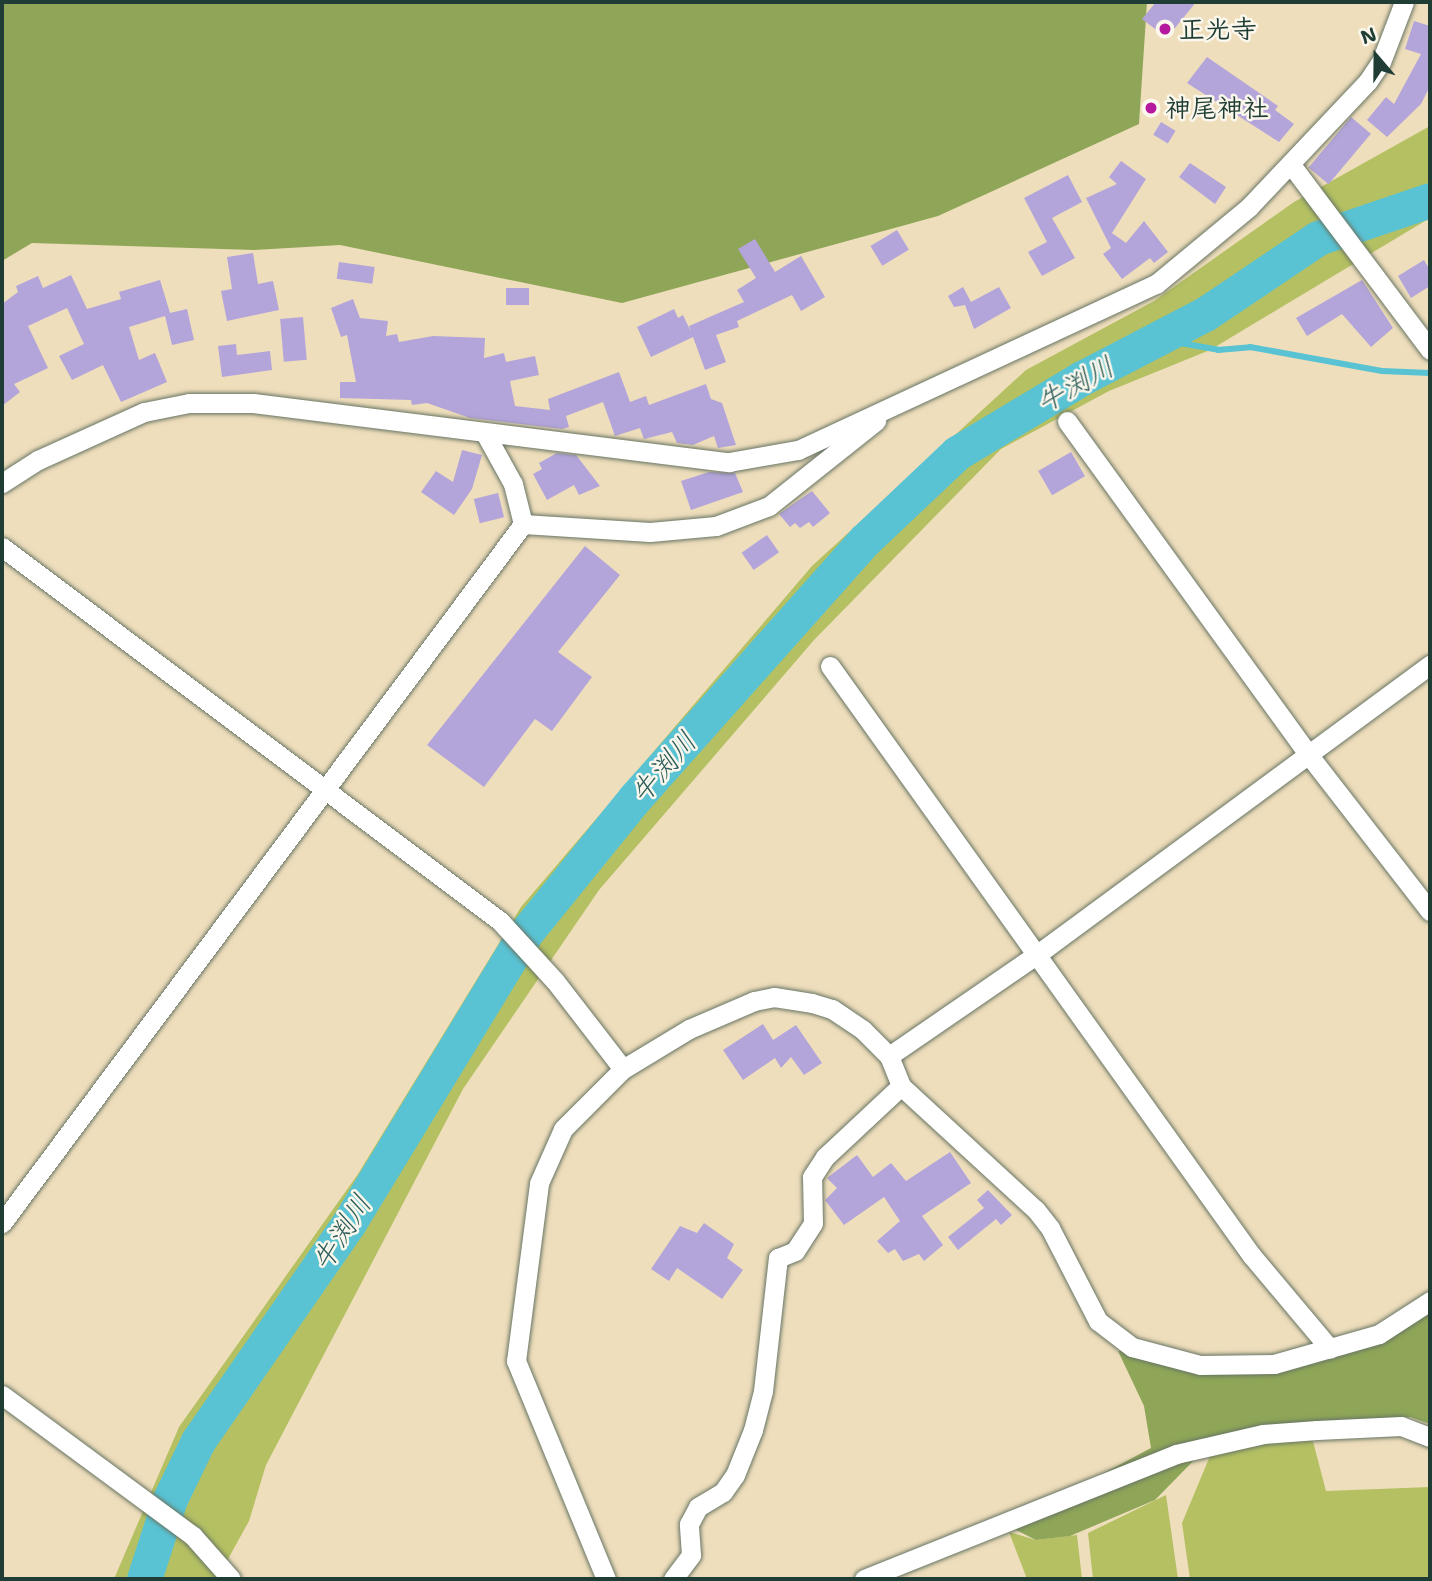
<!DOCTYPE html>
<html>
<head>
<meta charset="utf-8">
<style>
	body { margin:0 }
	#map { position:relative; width:1432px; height:1581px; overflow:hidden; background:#efdebc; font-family:"Shantell Sans","Klee One",sans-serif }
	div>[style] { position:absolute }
	.green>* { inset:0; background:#b4c062 }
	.forest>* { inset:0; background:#8fa658 }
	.stream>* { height:6px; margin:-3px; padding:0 3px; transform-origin:3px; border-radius:3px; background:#59c3d4 }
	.river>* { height:35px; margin:-17.5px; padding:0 17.5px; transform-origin:17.5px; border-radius:17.5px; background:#59c3d4 }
	.building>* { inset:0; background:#b3a5da; transform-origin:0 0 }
	.roads { filter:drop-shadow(0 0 2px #687564) drop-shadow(0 0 2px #687564) }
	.street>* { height:19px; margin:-9.5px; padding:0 9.5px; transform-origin:9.5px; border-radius:9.5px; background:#fff }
	.dots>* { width:19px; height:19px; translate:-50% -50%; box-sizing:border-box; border:4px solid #fbf7ec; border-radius:50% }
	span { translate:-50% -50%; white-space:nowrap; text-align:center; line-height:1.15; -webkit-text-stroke:5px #fbf7ec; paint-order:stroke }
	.poi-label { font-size:26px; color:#1f3d34; font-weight:700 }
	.left { translate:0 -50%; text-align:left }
	.water-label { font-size:28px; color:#2e5e5c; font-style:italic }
	.frame { position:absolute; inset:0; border:4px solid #1f3d34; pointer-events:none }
	.north { position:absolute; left:1341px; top:21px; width:70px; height:70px; -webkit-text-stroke:5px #fbf7ec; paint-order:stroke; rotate:340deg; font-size:19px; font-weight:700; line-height:28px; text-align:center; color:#1f3d34 }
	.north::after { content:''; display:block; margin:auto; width:24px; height:32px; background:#1f3d34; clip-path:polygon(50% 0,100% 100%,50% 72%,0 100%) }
</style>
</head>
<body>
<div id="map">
	<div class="green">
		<i style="clip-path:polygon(1430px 126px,1430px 218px,1210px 350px,1109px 391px,1001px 449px,814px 640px,599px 890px,463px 1089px,266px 1465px,249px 1521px,217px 1579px,114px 1579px,179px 1427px,358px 1174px,521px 907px,812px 566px,1026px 370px,1154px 301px,1294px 202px)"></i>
		<i style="clip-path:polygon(1310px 1430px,1326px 1491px,1430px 1487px,1430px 1579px,1190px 1579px,1182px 1523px,1210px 1456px)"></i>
		<i style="clip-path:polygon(1166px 1495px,1178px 1579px,1093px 1579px,1088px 1533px)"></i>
		<i style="clip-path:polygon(1009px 1532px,1036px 1540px,1077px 1535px,1082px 1579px,1027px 1579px)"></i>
	</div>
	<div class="forest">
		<i style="clip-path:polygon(2px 2px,1147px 2px,1139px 124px,938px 216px,622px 303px,340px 245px,254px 250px,32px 243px,2px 261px)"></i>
		<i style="clip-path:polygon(1430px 1307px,1430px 1424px,1410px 1417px,1248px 1432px,1202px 1452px,1155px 1500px,1070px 1536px,1036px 1540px,1006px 1525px,1151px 1448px,1144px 1406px,1118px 1351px,1281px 1362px)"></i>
	</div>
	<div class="stream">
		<i style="left:1170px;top:331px;width:16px;rotate:50deg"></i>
		<i style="left:1180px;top:343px;width:39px;rotate:10deg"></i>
		<i style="left:1218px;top:350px;width:32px;rotate:-5deg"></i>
		<i style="left:1250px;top:347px;width:134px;rotate:10.3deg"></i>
		<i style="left:1382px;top:371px;width:48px;rotate:2.4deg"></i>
	</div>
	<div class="river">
		<i style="left:144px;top:1579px;width:84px;rotate:-72deg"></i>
		<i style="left:170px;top:1499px;width:64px;rotate:-64.2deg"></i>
		<i style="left:198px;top:1441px;width:265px;rotate:-55.3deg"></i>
		<i style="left:349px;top:1223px;width:337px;rotate:-58.7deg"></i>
		<i style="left:524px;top:935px;width:176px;rotate:-51deg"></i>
		<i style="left:635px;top:798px;width:346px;rotate:-48.3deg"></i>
		<i style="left:865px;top:540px;width:127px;rotate:-43.4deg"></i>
		<i style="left:957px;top:453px;width:146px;rotate:-31deg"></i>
		<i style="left:1082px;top:378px;width:139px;rotate:-27.5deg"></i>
		<i style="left:1205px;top:314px;width:136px;rotate:-33.9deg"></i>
		<i style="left:1318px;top:238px;width:118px;rotate:-18.7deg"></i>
	</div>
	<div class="building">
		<i style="clip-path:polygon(1156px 2px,1196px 2px,1167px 38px,1142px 19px)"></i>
		<i style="clip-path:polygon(1414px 21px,1430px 26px,1430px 86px,1421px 104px,1387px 137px,1367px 120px,1386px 97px,1394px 104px,1421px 54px,1405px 49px)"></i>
		<i style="clip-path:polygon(1207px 57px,1278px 106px,1275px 110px,1294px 124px,1279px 142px,1187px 83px)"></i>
		<i style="left:1351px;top:117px;width:26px;height:66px;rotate:40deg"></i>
		<i style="left:1161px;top:122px;width:17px;height:15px;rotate:31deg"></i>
		<i style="clip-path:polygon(1121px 161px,1146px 179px,1112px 233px,1126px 243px,1144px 221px,1168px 252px,1154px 263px,1150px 258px,1122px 279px,1103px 254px,1111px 248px,1086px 198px,1117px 184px,1109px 177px)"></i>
		<i style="clip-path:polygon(1190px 163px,1226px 187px,1215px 204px,1179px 177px)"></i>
		<i style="clip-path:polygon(1068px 175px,1082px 202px,1052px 218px,1075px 258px,1042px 276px,1028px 252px,1047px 242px,1024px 198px)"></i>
		<i style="left:897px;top:230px;width:23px;height:31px;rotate:59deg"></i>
		<i style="clip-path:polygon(755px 239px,775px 272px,801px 256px,825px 297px,801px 311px,792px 295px,737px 321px,739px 327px,716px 335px,726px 362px,705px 370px,693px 337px,651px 357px,637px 327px,674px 309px,678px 318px,683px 315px,691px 332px,689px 326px,744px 302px,737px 290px,756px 278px,738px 249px)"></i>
		<i style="clip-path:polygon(253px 253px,258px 284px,273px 281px,279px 310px,227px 321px,221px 291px,232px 289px,227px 257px)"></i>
		<i style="clip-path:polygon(1424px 260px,1430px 270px,1430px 286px,1411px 298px,1398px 276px)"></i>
		<i style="left:339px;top:262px;width:36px;height:17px;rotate:8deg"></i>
		<i style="clip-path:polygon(71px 275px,87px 309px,121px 299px,119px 292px,160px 280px,170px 313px,187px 309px,194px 340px,172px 345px,165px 316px,129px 327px,139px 360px,155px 353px,167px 382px,121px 402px,103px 365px,72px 380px,59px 356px,84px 344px,67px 308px,28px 326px,48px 368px,14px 384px,20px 392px,2px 406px,2px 304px,18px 292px,16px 286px,38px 276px,43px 288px)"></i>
		<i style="clip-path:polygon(1362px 280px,1393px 328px,1371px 347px,1342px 314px,1307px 336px,1296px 318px)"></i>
		<i style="clip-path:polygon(963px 287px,971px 302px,999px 287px,1011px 308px,974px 329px,965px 305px,954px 307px,948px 296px)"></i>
		<i style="left:506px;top:288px;width:23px;height:17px"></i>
		<i style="clip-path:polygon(353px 299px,360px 318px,388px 321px,386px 336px,397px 334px,399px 342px,433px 336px,485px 338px,484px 358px,504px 353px,506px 362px,535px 356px,539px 375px,510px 381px,515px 406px,550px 410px,548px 399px,619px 372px,630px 402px,646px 396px,649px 405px,706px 384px,711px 399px,722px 403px,736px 445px,718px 448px,714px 436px,693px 445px,677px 443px,672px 432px,644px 439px,640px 428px,615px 436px,603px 402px,566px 416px,569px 427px,562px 429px,470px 418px,427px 403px,412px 405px,411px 400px,340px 398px,340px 382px,356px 382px,347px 335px,341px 337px,331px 308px)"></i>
		<i style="left:303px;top:317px;width:43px;height:23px;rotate:85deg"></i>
		<i style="clip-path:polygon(236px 344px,237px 355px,270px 351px,272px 370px,222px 377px,218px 346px)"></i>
		<i style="clip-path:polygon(462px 450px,482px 455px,472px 489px,454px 515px,421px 492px,436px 471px,453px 482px)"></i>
		<i style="left:1071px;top:452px;width:28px;height:38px;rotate:60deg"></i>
		<i style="clip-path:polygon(557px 453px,576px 455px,600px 486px,579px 495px,574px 485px,547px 500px,533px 474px,542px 469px,539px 463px)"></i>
		<i style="clip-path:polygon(709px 472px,735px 473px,743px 492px,691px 510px,681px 481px)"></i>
		<i style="clip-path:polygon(812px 491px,830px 513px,813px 527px,809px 522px,800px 528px,795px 523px,790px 527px,779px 514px)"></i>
		<i style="left:498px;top:493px;width:25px;height:25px;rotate:76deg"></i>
		<i style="left:767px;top:535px;width:21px;height:31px;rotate:55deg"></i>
		<i style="clip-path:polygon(585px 546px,620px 575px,558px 652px,592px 677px,552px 731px,535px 719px,484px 787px,427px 745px)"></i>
		<i style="clip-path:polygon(763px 1024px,773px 1040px,796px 1025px,822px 1063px,804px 1075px,791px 1057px,781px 1068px,775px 1058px,743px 1080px,723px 1050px)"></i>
		<i style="clip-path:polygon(950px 1152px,971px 1183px,922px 1216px,943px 1245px,924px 1261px,919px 1254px,903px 1261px,895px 1249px,888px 1253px,877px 1241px,900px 1221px,884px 1197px,844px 1225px,825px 1200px,837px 1188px,827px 1178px,857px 1155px,873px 1177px,891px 1163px,906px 1181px)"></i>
		<i style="clip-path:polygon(988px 1190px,1012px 1215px,1001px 1225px,996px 1219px,958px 1250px,948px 1237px,984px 1208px,977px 1200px)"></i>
		<i style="clip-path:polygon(704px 1223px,734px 1244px,727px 1258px,743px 1270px,722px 1299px,677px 1268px,669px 1281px,651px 1269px,680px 1226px,697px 1233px)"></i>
	</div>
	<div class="roads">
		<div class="street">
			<i style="left:1292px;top:166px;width:230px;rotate:53.1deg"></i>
			<i style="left:1067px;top:421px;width:411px;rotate:54.1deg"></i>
			<i style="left:1308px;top:754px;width:199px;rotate:52.2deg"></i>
			<i style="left:486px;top:435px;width:56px;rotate:61.1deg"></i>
			<i style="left:513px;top:484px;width:41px;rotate:76deg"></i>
			<i style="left:2px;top:483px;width:43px;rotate:-32.6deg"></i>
			<i style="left:38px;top:460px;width:116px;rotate:-24.4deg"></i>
			<i style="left:144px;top:412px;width:46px;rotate:-11.3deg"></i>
			<i style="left:189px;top:403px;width:64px"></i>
			<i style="left:253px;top:403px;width:480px;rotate:7.1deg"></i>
			<i style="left:729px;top:462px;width:70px;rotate:-9.9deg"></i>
			<i style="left:798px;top:450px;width:395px;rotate:-24.9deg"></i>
			<i style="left:1156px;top:284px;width:121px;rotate:-39.6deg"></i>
			<i style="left:1249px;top:207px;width:173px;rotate:-46.6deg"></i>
			<i style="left:1368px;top:81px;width:23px;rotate:-56deg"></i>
			<i style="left:1381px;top:62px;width:64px;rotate:-69deg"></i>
			<i style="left:523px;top:524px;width:127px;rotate:3.6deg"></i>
			<i style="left:650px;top:532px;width:66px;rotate:-5.2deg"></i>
			<i style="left:716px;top:526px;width:57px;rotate:-20.7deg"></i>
			<i style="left:769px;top:506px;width:137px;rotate:-38.5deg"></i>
			<i style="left:2px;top:547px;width:623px;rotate:36.91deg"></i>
			<i style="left:500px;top:921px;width:81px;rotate:47.5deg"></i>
			<i style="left:555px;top:981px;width:111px;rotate:52.3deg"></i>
			<i style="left:830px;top:666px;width:725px;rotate:54.43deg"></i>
			<i style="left:1252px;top:1256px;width:121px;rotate:50deg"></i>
			<i style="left:889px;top:1056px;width:182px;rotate:-34.5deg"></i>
			<i style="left:1039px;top:953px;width:486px;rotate:-36.4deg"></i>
			<i style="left:2px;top:1223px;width:872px;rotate:-53.3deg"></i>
			<i style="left:2px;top:1395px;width:237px;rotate:36.4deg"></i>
			<i style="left:193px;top:1536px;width:57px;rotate:48.5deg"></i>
			<i style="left:606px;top:1579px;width:236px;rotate:-112.4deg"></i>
			<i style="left:516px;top:1361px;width:179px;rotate:-82.6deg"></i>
			<i style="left:539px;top:1183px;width:59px;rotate:-66deg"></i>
			<i style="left:563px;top:1129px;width:85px;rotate:-45deg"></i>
			<i style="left:623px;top:1069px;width:77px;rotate:-31.2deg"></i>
			<i style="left:689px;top:1029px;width:71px;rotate:-23.3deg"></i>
			<i style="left:754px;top:1001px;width:20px;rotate:-11deg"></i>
			<i style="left:774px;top:997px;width:38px;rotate:9deg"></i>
			<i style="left:812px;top:1003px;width:21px;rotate:17deg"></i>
			<i style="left:832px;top:1009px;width:37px;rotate:34deg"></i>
			<i style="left:863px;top:1030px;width:37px;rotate:45deg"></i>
			<i style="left:889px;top:1056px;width:32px;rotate:68deg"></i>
			<i style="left:901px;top:1086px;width:183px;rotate:42.6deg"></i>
			<i style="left:1036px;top:1210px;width:23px;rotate:52deg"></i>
			<i style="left:1050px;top:1228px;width:105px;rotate:62.7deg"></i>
			<i style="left:1098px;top:1321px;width:43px;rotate:37.4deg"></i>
			<i style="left:1132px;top:1347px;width:70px;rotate:14.8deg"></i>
			<i style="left:1200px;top:1365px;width:74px;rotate:-0.8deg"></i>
			<i style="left:1274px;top:1364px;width:109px;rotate:-15.9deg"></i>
			<i style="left:1379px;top:1334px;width:61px;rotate:-32.9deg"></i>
			<i style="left:673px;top:1579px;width:30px;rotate:-53deg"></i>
			<i style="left:691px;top:1555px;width:31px;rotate:-94deg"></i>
			<i style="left:689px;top:1524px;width:19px;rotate:-62deg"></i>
			<i style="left:698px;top:1507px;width:29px;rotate:-31deg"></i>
			<i style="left:723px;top:1492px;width:21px;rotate:-55deg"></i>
			<i style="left:735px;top:1475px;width:48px;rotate:-68.2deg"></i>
			<i style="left:753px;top:1430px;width:40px;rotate:-75.6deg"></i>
			<i style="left:763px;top:1391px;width:134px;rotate:-83.6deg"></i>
			<i style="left:778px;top:1258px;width:18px;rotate:-22deg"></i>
			<i style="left:795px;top:1251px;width:33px;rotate:-57deg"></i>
			<i style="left:813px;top:1223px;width:46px;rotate:-91.2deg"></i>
			<i style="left:812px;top:1177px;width:24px;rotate:-57deg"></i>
			<i style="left:825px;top:1157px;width:104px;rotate:-43.1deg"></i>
			<i style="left:864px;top:1579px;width:336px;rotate:-21.8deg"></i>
			<i style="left:1176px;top:1454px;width:89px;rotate:-12.9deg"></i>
			<i style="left:1263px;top:1434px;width:54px;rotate:-4.2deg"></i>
			<i style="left:1317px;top:1430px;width:84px;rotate:-2.7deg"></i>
			<i style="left:1401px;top:1426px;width:31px;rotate:21deg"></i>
		</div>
	</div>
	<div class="dots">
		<i style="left:1165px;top:29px;background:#b5179e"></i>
		<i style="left:1151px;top:108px;background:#b5179e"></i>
	</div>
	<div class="poi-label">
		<span class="left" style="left:1179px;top:29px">正光寺</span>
		<span class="left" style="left:1165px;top:108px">神尾神社</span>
	</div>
	<div class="water-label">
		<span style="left:1075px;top:384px;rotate:-29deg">牛渕川</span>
		<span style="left:663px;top:767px;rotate:-49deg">牛渕川</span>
		<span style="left:341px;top:1232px;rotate:-57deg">牛渕川</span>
	</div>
	<div class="frame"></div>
	<div class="north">N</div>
</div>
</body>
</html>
